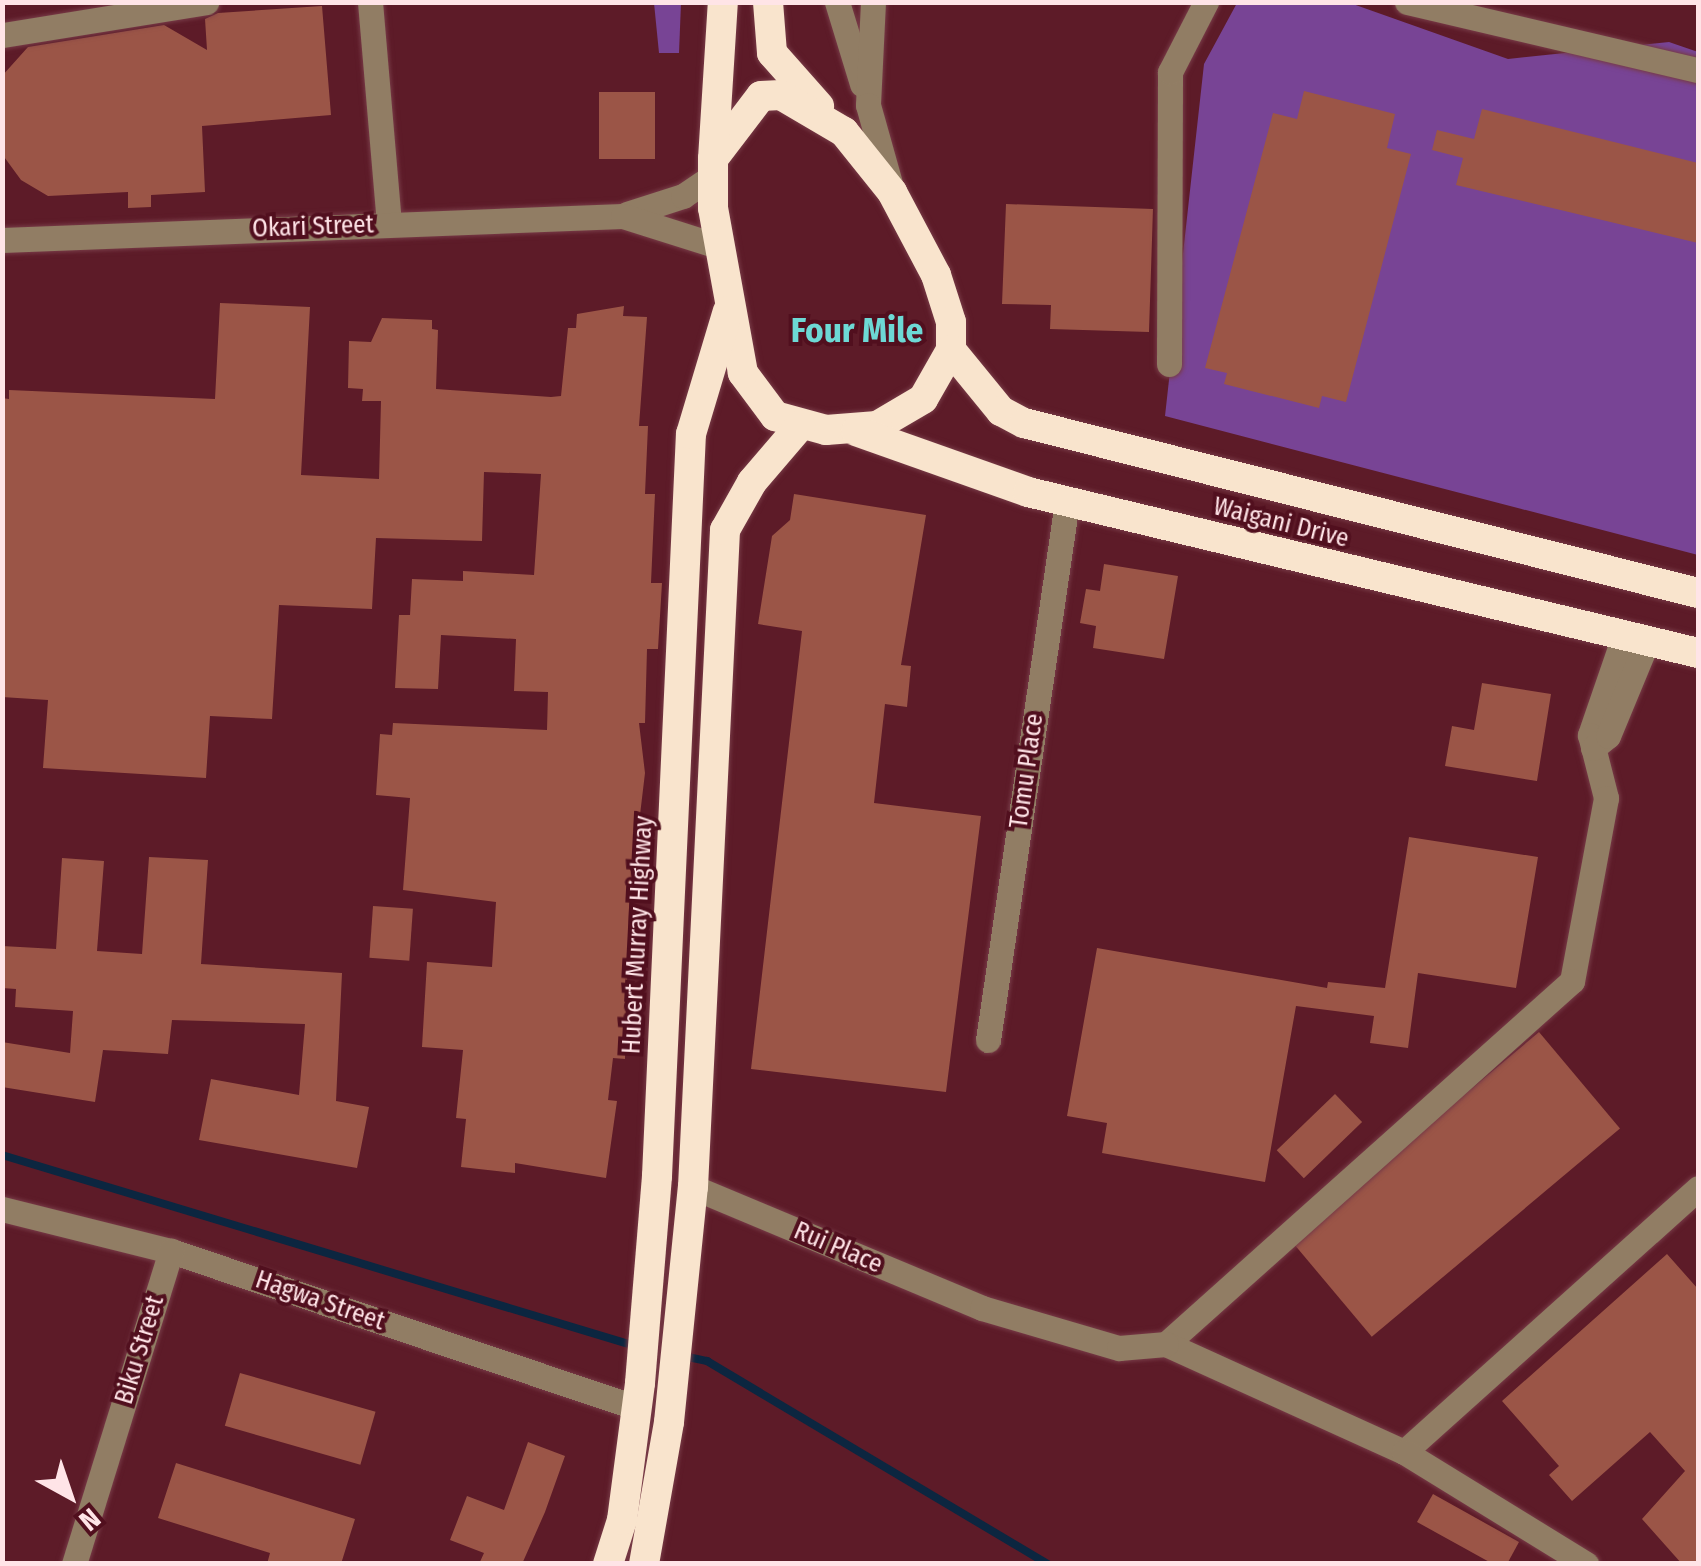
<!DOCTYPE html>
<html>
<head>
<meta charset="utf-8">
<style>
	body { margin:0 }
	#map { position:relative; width:1701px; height:1566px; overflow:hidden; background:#5d1b28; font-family:"Fira Sans Condensed",sans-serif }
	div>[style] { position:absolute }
	.green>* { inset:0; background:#784495 }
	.stream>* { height:8px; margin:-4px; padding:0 4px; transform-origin:4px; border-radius:4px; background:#0c2640 }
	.building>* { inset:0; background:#9b5547; transform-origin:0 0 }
	.roads { filter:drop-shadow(0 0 2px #773b47) drop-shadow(0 0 2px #773b47) }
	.minor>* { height:25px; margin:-12.5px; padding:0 12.5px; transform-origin:12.5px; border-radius:12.5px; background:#917d64 }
	.highway>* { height:30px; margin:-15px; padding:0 15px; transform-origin:15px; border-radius:15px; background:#f9e4cd }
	span { translate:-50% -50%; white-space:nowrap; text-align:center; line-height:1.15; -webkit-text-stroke:8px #510f1e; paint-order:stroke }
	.street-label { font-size:25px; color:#ffe4e7 }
	.district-label { font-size:35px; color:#6dd9d5; font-weight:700 }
	.frame { position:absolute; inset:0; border:5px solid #ffe4e7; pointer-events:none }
	.north { position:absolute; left:20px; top:1446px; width:100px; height:100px; -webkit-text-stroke:8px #510f1e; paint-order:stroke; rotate:140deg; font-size:28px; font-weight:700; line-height:40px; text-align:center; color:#ffe4e7 }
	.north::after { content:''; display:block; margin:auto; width:35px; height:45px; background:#ffe4e7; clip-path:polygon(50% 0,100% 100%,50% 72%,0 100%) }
</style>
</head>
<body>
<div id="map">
	<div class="green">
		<i style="clip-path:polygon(654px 3px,681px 3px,679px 53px,659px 53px)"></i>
		<i style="clip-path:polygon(1237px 3px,1350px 3px,1508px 59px,1669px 42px,1698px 52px,1698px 555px,1165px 416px,1204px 64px)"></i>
	</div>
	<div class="stream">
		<i style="left:2px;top:1155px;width:661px;rotate:16.79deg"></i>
		<i style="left:683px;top:1356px;width:25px;rotate:12deg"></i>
		<i style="left:707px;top:1361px;width:397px;rotate:30.8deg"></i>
	</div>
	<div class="building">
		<i style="clip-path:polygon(322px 6px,331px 115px,202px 126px,205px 192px,151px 195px,151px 207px,128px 208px,128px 192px,48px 196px,21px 180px,2px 154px,2px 76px,28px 47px,164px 25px,207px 50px,205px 19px,218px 13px)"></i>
		<i style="clip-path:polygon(1304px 91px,1395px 114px,1387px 148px,1411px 154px,1346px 402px,1322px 396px,1319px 408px,1224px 384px,1227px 373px,1205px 368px,1273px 113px,1297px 119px)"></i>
		<i style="left:599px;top:92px;width:56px;height:67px"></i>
		<i style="clip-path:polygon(1482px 109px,1698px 163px,1698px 243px,1456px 185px,1463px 158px,1432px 150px,1437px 130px,1474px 139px)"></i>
		<i style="clip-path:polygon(1006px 204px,1153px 209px,1149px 332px,1050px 329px,1051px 305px,1002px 304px)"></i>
		<i style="clip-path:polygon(220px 303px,310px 307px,301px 475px,379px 479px,381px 401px,362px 401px,363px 389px,348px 388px,349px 341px,371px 342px,382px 318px,432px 320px,432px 329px,438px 330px,436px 389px,551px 397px,561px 396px,568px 328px,576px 328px,577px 314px,624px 306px,623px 316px,647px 317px,639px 426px,648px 426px,645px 494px,655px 494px,651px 583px,662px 583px,658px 649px,647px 649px,645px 723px,639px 723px,645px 773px,629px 907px,625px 1059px,613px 1058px,608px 1100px,617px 1101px,606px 1178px,515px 1163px,515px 1173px,461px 1167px,466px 1119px,456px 1118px,463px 1050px,422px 1047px,427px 962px,492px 967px,496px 902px,403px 890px,410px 798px,376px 795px,380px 734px,392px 735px,393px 723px,547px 730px,548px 692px,514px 691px,516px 639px,441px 635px,438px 689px,395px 688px,399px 615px,410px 615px,412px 579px,463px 581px,463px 571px,534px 575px,541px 474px,484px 472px,482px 541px,376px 538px,372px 609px,279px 605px,272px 719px,210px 716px,206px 778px,43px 768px,48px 700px,2px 697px,2px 398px,9px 399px,9px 390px,215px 399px)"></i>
		<i style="clip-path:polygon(794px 494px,926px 515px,901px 665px,911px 666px,907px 707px,885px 704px,874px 803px,981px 816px,946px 1092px,751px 1069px,802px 631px,758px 624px,772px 536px,790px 520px)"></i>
		<i style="clip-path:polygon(1104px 564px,1178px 576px,1164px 659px,1093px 648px,1096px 626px,1080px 623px,1086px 589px,1100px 591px)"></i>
		<i style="clip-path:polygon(1482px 683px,1551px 694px,1537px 781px,1445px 766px,1452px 726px,1474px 730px)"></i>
		<i style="clip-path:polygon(1409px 837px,1538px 857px,1516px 988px,1418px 973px,1408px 1048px,1370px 1043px,1374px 1016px,1296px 1006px,1265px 1182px,1102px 1153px,1107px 1123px,1067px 1116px,1097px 948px,1327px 988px,1328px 982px,1385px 988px)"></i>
		<i style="clip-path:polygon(149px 857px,208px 860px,201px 964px,342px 973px,336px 1101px,369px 1107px,357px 1168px,199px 1140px,211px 1079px,299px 1095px,305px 1024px,172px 1020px,168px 1054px,103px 1050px,95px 1102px,2px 1087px,2px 1042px,70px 1053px,73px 1011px,15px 1007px,16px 989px,2px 988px,2px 946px,56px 949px,62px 858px,104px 861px,97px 951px,142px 954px)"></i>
		<i style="left:373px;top:906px;width:40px;height:52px;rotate:4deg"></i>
		<i style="left:1539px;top:1032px;width:126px;height:324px;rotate:50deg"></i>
		<i style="left:1335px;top:1094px;width:39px;height:81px;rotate:46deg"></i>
		<i style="clip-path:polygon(1667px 1254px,1698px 1289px,1698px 1564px,1682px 1564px,1642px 1519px,1685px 1471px,1650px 1432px,1572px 1501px,1549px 1475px,1559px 1466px,1502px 1401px)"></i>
		<i style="left:240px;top:1373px;width:141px;height:55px;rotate:16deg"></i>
		<i style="clip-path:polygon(528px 1442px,565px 1456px,545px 1512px,522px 1564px,479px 1564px,484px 1553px,450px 1540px,467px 1496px,504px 1510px)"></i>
		<i style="clip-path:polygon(176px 1463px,355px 1519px,341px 1564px,267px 1564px,270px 1553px,158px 1518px)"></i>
		<i style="clip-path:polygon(1433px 1494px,1519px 1542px,1507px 1564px,1493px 1564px,1417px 1522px)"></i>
	</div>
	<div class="roads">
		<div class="minor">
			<i style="left:370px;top:2px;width:223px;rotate:85.1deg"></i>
			<i style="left:837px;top:2px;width:86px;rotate:73deg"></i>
			<i style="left:873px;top:2px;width:103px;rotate:92.8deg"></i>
			<i style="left:868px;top:105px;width:85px;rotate:74.3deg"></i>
			<i style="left:1407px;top:2px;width:299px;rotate:13.2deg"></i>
			<i style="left:3px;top:35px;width:206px;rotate:-9.2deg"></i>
			<i style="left:627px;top:214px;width:59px;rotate:-17.8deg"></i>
			<i style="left:683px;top:196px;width:36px;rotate:-34deg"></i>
			<i style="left:2px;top:240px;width:621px;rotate:-2.21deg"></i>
			<i style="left:623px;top:216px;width:103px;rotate:17.6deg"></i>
			<i style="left:1169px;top:364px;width:292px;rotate:-89.8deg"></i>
			<i style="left:1170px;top:72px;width:79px;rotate:-62.8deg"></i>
			<i style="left:1624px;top:636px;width:105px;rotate:109deg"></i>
			<i style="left:1590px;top:735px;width:65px;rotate:75.7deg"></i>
			<i style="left:1606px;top:798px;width:186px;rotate:100.5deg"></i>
			<i style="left:1572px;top:981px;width:545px;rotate:138.2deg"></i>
			<i style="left:1166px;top:1344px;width:261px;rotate:24.4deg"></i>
			<i style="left:1404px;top:1452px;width:395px;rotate:-41.9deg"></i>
			<i style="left:1593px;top:748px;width:19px;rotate:-39deg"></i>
			<i style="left:1608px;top:736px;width:102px;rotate:-67.5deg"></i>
			<i style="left:988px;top:1040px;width:544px;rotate:-81.65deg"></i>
			<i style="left:693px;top:1187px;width:313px;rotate:22.7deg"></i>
			<i style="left:982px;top:1308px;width:143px;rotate:16.3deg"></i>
			<i style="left:1119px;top:1348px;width:47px;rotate:-4.9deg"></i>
			<i style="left:2px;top:1209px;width:174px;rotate:14deg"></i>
			<i style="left:171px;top:1251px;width:490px;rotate:18.6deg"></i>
			<i style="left:1404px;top:1452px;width:214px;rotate:31.6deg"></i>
			<i style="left:74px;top:1564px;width:328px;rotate:-72.8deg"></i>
		</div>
		<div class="highway">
			<i style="left:768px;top:2px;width:51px;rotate:85.5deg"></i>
			<i style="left:772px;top:53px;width:71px;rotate:48.4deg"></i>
			<i style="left:713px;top:159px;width:79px;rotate:-52.7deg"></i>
			<i style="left:761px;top:96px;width:20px;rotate:-3deg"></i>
			<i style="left:781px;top:95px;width:73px;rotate:30.4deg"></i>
			<i style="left:844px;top:132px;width:77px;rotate:51.3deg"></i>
			<i style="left:892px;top:192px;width:94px;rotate:62.1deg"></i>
			<i style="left:936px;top:275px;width:49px;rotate:72.3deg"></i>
			<i style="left:951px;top:322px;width:28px;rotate:90deg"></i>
			<i style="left:951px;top:350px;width:56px;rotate:119.7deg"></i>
			<i style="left:923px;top:399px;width:53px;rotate:149.6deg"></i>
			<i style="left:877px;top:426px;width:51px;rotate:175.5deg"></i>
			<i style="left:826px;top:430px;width:53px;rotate:-164.6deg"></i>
			<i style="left:775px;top:416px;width:54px;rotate:-126.7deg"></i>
			<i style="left:743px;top:373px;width:168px;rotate:-100.3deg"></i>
			<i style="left:713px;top:208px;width:49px;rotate:-90deg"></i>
			<i style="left:713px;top:159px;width:157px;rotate:-86.4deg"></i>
			<i style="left:951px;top:350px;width:79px;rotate:50.7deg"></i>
			<i style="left:1001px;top:411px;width:26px;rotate:28deg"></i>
			<i style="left:1024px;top:423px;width:695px;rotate:14.16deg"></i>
			<i style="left:856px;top:431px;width:182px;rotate:19.5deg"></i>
			<i style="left:1028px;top:492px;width:689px;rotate:13.51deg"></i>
			<i style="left:608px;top:1564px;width:46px;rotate:-72.3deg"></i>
			<i style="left:622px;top:1520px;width:138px;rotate:-82.5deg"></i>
			<i style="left:640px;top:1383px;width:208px;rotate:-85.3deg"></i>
			<i style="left:657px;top:1176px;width:743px;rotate:-87.38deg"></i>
			<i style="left:691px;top:434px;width:128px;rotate:-73.3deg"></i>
			<i style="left:644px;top:1564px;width:144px;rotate:-80deg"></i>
			<i style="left:669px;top:1422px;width:236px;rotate:-84.2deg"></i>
			<i style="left:693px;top:1187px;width:658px;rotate:-87.21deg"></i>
			<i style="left:725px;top:530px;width:55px;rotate:-60.6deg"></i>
			<i style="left:752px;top:482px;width:74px;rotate:-49.4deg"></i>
		</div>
	</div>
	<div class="street-label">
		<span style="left:313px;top:227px;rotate:-2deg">Okari Street</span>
		<span style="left:1281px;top:523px;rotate:14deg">Waigani Drive</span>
		<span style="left:1027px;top:771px;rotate:-82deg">Tomu Place</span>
		<span style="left:638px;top:935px;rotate:-87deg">Hubert Murray Highway</span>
		<span style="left:838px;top:1248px;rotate:23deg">Rui Place</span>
		<span style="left:320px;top:1301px;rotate:19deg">Hagwa Street</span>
		<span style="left:140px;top:1350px;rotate:-73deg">Biku Street</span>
	</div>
	<div class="district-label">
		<span style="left:857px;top:330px">Four Mile</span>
	</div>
	<div class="frame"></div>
	<div class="north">N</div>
</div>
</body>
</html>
